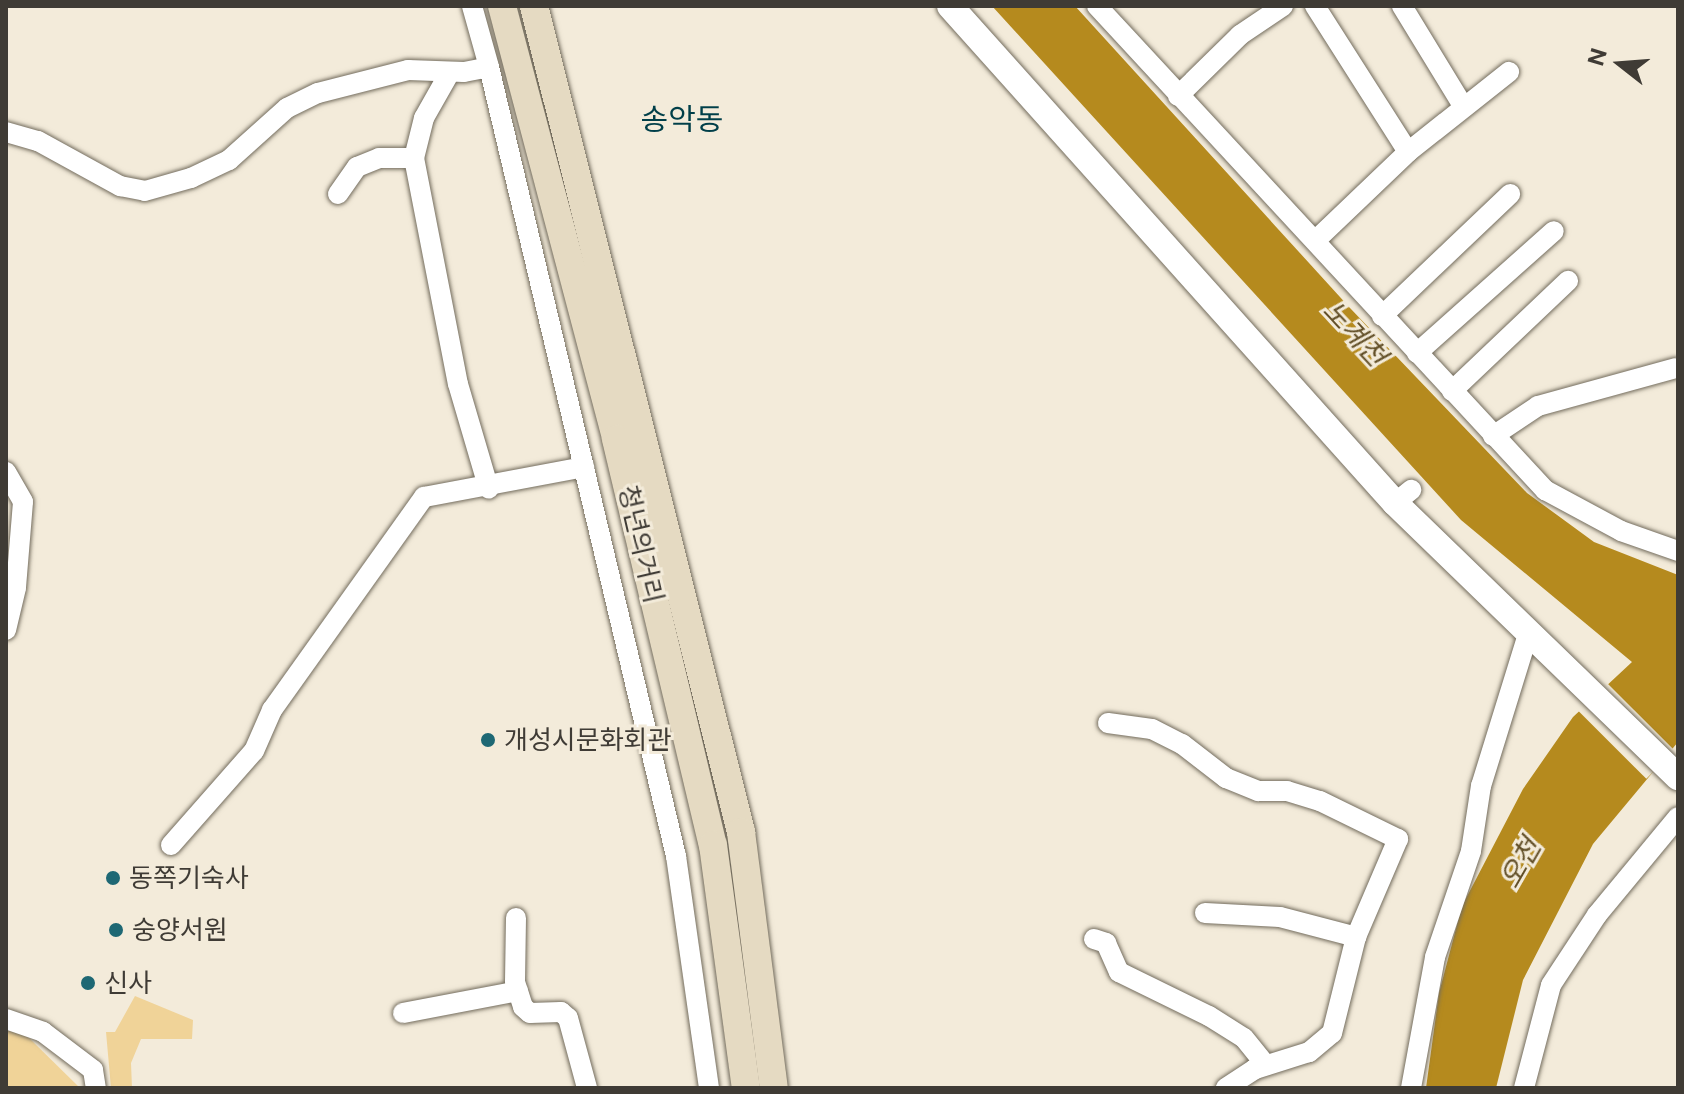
<!DOCTYPE html>
<html>
<head>
<meta charset="utf-8">
<style>
	body { margin:0 }
	#map { position:relative; width:1684px; height:1094px; overflow:hidden; background:#f3ebda; font-family:"Public Sans","Noto Sans KR",sans-serif }
	div>[style] { position:absolute }
	.green>* { inset:0; background:#f0d398 }
	.water>* { inset:0; background:#b58a1e }
	.pier>* { inset:0; background:#f3ebda; transform-origin:0 0 }
	.roads { filter:drop-shadow(0 0 2px #736c5d) drop-shadow(0 0 2px #736c5d) }
	.minor>* { height:20px; margin:-10px; padding:0 10px; transform-origin:10px; border-radius:10px; background:#fff }
	.tertiary>* { height:26px; margin:-13px; padding:0 13px; transform-origin:13px; border-radius:13px; background:#fff }
	.secondary>* { height:28px; margin:-14px; padding:0 14px; transform-origin:14px; border-radius:14px; background:#e5dac2 }
	.dots>* { width:22px; height:22px; translate:-50% -50%; box-sizing:border-box; border:4px solid #f3ebda; border-radius:50% }
	span { translate:-50% -50%; white-space:nowrap; text-align:center; line-height:1.15; -webkit-text-stroke:6px #f3ebda; paint-order:stroke }
	.street-label { font-size:26px; color:#3f3b35 }
	.poi-label { font-size:26px; color:#3f3b35 }
	.left { translate:0 -50%; text-align:left }
	.water-label { font-size:28px; color:#635028; font-style:italic }
	.quarter-label { font-size:30px; color:#003f49 }
	.frame { position:absolute; inset:0; border:8px solid #3f3b35; pointer-events:none }
	.north { position:absolute; left:1580px; top:24px; width:80px; height:80px; -webkit-text-stroke:6px #f3ebda; paint-order:stroke; rotate:287deg; font-size:22px; font-weight:700; line-height:32px; text-align:center; color:#3f3b35 }
	.north::after { content:''; display:block; margin:auto; width:28px; height:36px; background:#3f3b35; clip-path:polygon(50% 0,100% 100%,50% 72%,0 100%) }
</style>
</head>
<body>
<div id="map">
	<div class="green">
		<i style="clip-path:polygon(135px 996px,193px 1020px,192px 1039px,141px 1039px,131px 1063px,132px 1088px,111px 1088px,106px 1032px,115px 1032px)"></i>
		<i style="clip-path:polygon(6px 1026px,23px 1032px,80px 1088px,6px 1088px)"></i>
	</div>
	<div class="water">
		<i style="clip-path:polygon(992px 6px,1075px 6px,1350px 308px,1527px 493px,1594px 542px,1678px 575px,1678px 742px,1593px 844px,1523px 980px,1496px 1088px,1426px 1088px,1439px 993px,1462px 906px,1523px 789px,1573px 717px,1632px 662px,1461px 520px)"></i>
	</div>
	<div class="pier">
		<i style="left:1606px;top:682px;width:97px;height:40px;rotate:45deg"></i>
	</div>
	<div class="roads">
		<div class="minor">
			<i style="left:472px;top:6px;width:63px;rotate:74.4deg"></i>
			<i style="left:1097px;top:6px;width:660px;rotate:47.21deg"></i>
			<i style="left:1545px;top:490px;width:86px;rotate:28.3deg"></i>
			<i style="left:1621px;top:531px;width:60px;rotate:19.3deg"></i>
			<i style="left:1315px;top:6px;width:173px;rotate:57.5deg"></i>
			<i style="left:1402px;top:6px;width:117px;rotate:58.6deg"></i>
			<i style="left:450px;top:72px;width:53px;rotate:119.5deg"></i>
			<i style="left:424px;top:118px;width:41px;rotate:104deg"></i>
			<i style="left:414px;top:158px;width:230px;rotate:79deg"></i>
			<i style="left:458px;top:384px;width:109px;rotate:73.6deg"></i>
			<i style="left:1178px;top:96px;width:87px;rotate:-44.5deg"></i>
			<i style="left:1240px;top:35px;width:52px;rotate:-34deg"></i>
			<i style="left:6px;top:132px;width:33px;rotate:16deg"></i>
			<i style="left:38px;top:141px;width:94px;rotate:28.8deg"></i>
			<i style="left:120px;top:186px;width:25px;rotate:11deg"></i>
			<i style="left:145px;top:191px;width:48px;rotate:-15.8deg"></i>
			<i style="left:191px;top:178px;width:42px;rotate:-25.3deg"></i>
			<i style="left:229px;top:160px;width:78px;rotate:-41.9deg"></i>
			<i style="left:287px;top:108px;width:34px;rotate:-26deg"></i>
			<i style="left:318px;top:93px;width:93px;rotate:-14.3deg"></i>
			<i style="left:408px;top:70px;width:56px;rotate:2deg"></i>
			<i style="left:464px;top:72px;width:25px;rotate:-11deg"></i>
			<i style="left:489px;top:67px;width:811px;rotate:76.67deg"></i>
			<i style="left:676px;top:856px;width:234px;rotate:81.9deg"></i>
			<i style="left:338px;top:194px;width:33px;rotate:-55deg"></i>
			<i style="left:357px;top:167px;width:24px;rotate:-22deg"></i>
			<i style="left:379px;top:158px;width:35px"></i>
			<i style="left:1317px;top:239px;width:126px;rotate:-43.7deg"></i>
			<i style="left:1408px;top:152px;width:129px;rotate:-38.4deg"></i>
			<i style="left:1382px;top:316px;width:177px;rotate:-43.6deg"></i>
			<i style="left:1417px;top:353px;width:183px;rotate:-41.7deg"></i>
			<i style="left:1452px;top:391px;width:160px;rotate:-43.5deg"></i>
			<i style="left:1493px;top:436px;width:54px;rotate:-33.7deg"></i>
			<i style="left:1538px;top:406px;width:143px;rotate:-15.4deg"></i>
			<i style="left:6px;top:472px;width:34px;rotate:60deg"></i>
			<i style="left:23px;top:502px;width:86px;rotate:94.7deg"></i>
			<i style="left:16px;top:588px;width:43px;rotate:103.4deg"></i>
			<i style="left:1395px;top:503px;width:21px;rotate:-39deg"></i>
			<i style="left:1108px;top:723px;width:44px;rotate:7.8deg"></i>
			<i style="left:1152px;top:729px;width:34px;rotate:27deg"></i>
			<i style="left:1182px;top:744px;width:56px;rotate:37.7deg"></i>
			<i style="left:1226px;top:778px;width:35px;rotate:22deg"></i>
			<i style="left:1258px;top:791px;width:29px"></i>
			<i style="left:1287px;top:791px;width:34px;rotate:17deg"></i>
			<i style="left:1320px;top:801px;width:87px;rotate:26deg"></i>
			<i style="left:1398px;top:839px;width:107px;rotate:113.2deg"></i>
			<i style="left:1356px;top:937px;width:99px;rotate:104deg"></i>
			<i style="left:1332px;top:1033px;width:30px;rotate:140deg"></i>
			<i style="left:1309px;top:1052px;width:57px;rotate:162.5deg"></i>
			<i style="left:1255px;top:1069px;width:35px;rotate:147deg"></i>
			<i style="left:171px;top:845px;width:125px;rotate:-48.6deg"></i>
			<i style="left:254px;top:751px;width:45px;rotate:-66.3deg"></i>
			<i style="left:272px;top:710px;width:262px;rotate:-54.5deg"></i>
			<i style="left:424px;top:497px;width:163px;rotate:-10.6deg"></i>
			<i style="left:1205px;top:913px;width:75px;rotate:3.1deg"></i>
			<i style="left:1280px;top:917px;width:79px;rotate:14.7deg"></i>
			<i style="left:516px;top:918px;width:64px;rotate:90.9deg"></i>
			<i style="left:515px;top:982px;width:26px;rotate:72deg"></i>
			<i style="left:523px;top:1007px;width:9px;rotate:41deg"></i>
			<i style="left:530px;top:1013px;width:31px;rotate:-2deg"></i>
			<i style="left:561px;top:1012px;width:9px;rotate:41deg"></i>
			<i style="left:568px;top:1018px;width:73px;rotate:74.8deg"></i>
			<i style="left:1094px;top:939px;width:13px;rotate:18deg"></i>
			<i style="left:1106px;top:943px;width:32px;rotate:66deg"></i>
			<i style="left:1119px;top:972px;width:100px;rotate:26.1deg"></i>
			<i style="left:1209px;top:1016px;width:41px;rotate:32.2deg"></i>
			<i style="left:1244px;top:1038px;width:35px;rotate:51deg"></i>
			<i style="left:403px;top:1013px;width:117px;rotate:-10.8deg"></i>
			<i style="left:6px;top:1019px;width:39px;rotate:19deg"></i>
			<i style="left:43px;top:1032px;width:63px;rotate:37.2deg"></i>
			<i style="left:93px;top:1070px;width:18px;rotate:81deg"></i>
			<i style="left:1411px;top:1088px;width:133px;rotate:-79.6deg"></i>
			<i style="left:1435px;top:957px;width:112px;rotate:-71.2deg"></i>
			<i style="left:1471px;top:851px;width:66px;rotate:-81.3deg"></i>
			<i style="left:1481px;top:786px;width:162px;rotate:-72.8deg"></i>
			<i style="left:1524px;top:1088px;width:106px;rotate:-75.3deg"></i>
			<i style="left:1551px;top:985px;width:84px;rotate:-56.7deg"></i>
			<i style="left:1597px;top:915px;width:127px;rotate:-50.4deg"></i>
		</div>
		<div class="tertiary">
			<i style="left:950px;top:6px;width:667px;rotate:48.16deg"></i>
			<i style="left:1395px;top:503px;width:394px;rotate:44.1deg"></i>
		</div>
		<div class="secondary">
			<i style="left:502px;top:6px;width:448px;rotate:75.2deg"></i>
			<i style="left:616px;top:439px;width:417px;rotate:76.6deg"></i>
			<i style="left:713px;top:845px;width:245px;rotate:82.3deg"></i>
			<i style="left:534px;top:6px;width:852px;rotate:75.93deg"></i>
			<i style="left:741px;top:832px;width:258px;rotate:82.7deg"></i>
		</div>
	</div>
	<div class="dots">
		<i style="left:488px;top:740px;background:#1e6874"></i>
		<i style="left:113px;top:878px;background:#1e6874"></i>
		<i style="left:116px;top:930px;background:#1e6874"></i>
		<i style="left:88px;top:983px;background:#1e6874"></i>
	</div>
	<div class="street-label">
		<span style="left:641px;top:544px;rotate:77deg">청년의거리</span>
	</div>
	<div class="poi-label">
		<span class="left" style="left:504px;top:740px">개성시문화회관</span>
		<span class="left" style="left:129px;top:878px">동쪽기숙사</span>
		<span class="left" style="left:132px;top:930px">숭양서원</span>
		<span class="left" style="left:104px;top:983px">신사</span>
	</div>
	<div class="water-label">
		<span style="left:1355px;top:333px;rotate:47deg">노계천</span>
		<span style="left:1520px;top:863px;rotate:-60deg">오천</span>
	</div>
	<div class="quarter-label">
		<span style="left:682px;top:119px">송악동</span>
	</div>
	<div class="frame"></div>
	<div class="north">N</div>
</div>
</body>
</html>
